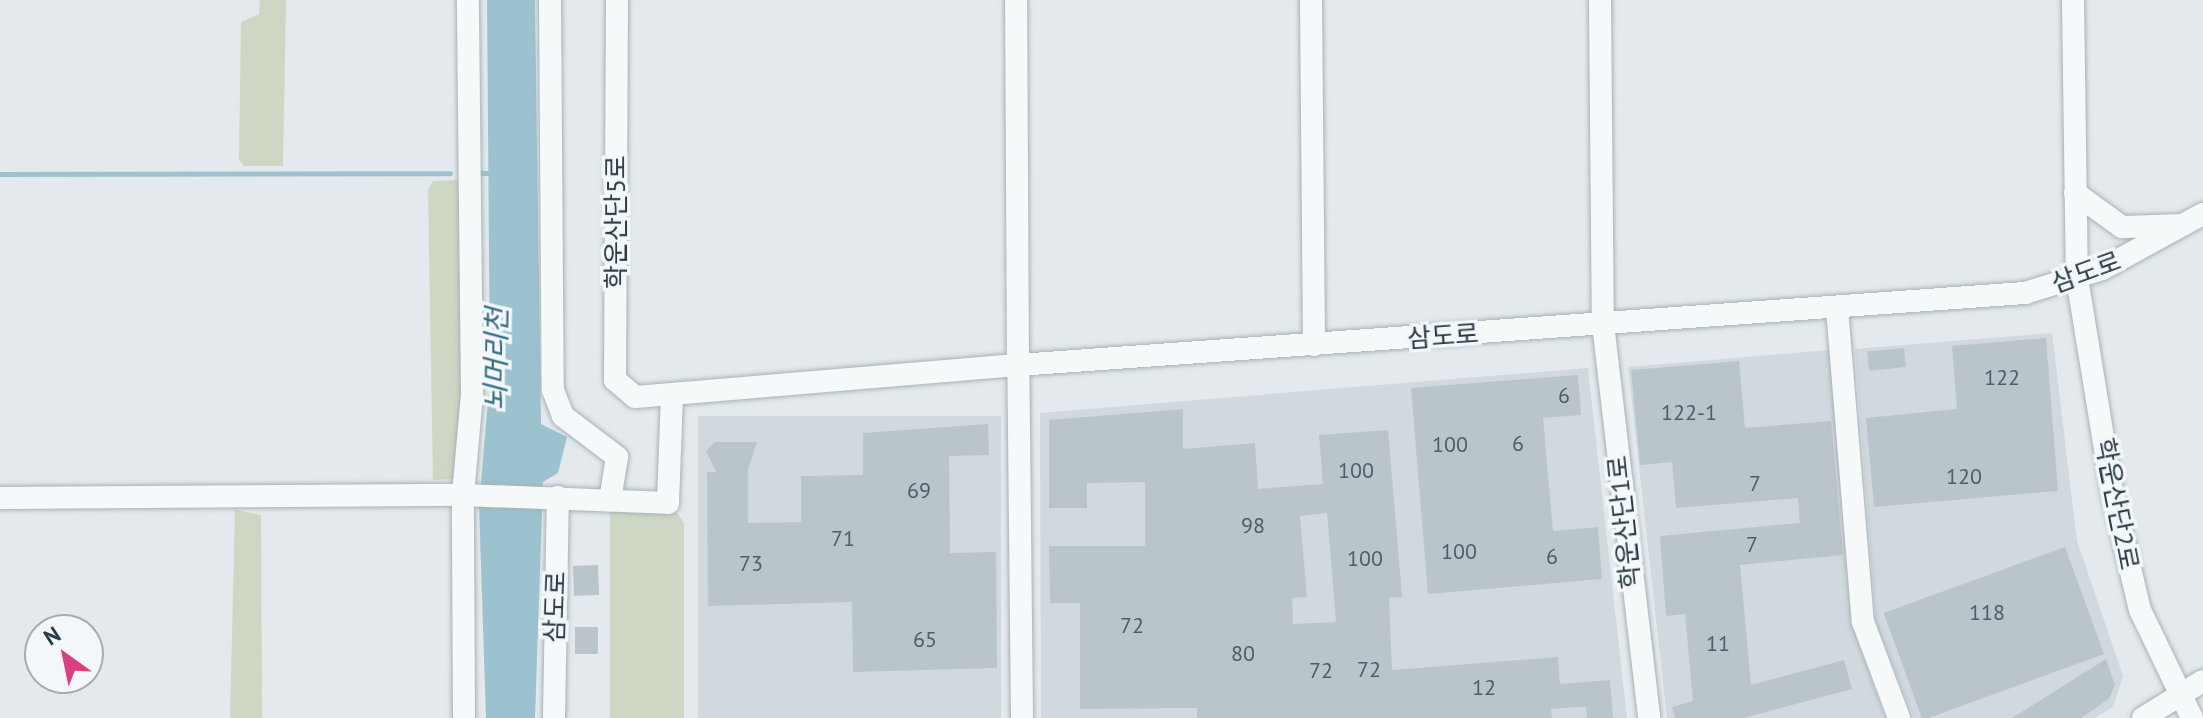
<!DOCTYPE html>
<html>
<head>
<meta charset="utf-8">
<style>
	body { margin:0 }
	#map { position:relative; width:2203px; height:718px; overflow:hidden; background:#e3e9ec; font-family:"PT Sans","Noto Sans KR",sans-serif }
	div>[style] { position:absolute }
	.built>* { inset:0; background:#d1d9de; transform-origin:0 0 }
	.green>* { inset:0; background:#ced7c3 }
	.water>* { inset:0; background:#9cc2cf }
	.stream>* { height:5px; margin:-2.5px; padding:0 2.5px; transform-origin:2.5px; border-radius:2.5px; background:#9cc2cf }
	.building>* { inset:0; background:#bac4cb; transform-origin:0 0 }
	.roads { filter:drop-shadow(0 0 2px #a7b2b7) drop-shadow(0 0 2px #a7b2b7) }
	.minor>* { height:22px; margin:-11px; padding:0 11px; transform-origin:11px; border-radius:11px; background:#f6f9fa }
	span { translate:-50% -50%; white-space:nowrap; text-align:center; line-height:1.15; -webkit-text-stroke:7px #f3f7f9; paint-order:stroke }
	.number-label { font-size:22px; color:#4d5e67 }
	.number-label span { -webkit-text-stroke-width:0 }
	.street-label { font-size:26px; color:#293c46 }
	.water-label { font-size:28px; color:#2f687e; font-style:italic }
	.north { position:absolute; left:24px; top:614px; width:80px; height:80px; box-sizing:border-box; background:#f3f7f9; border:2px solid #a2acb1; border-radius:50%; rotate:327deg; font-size:22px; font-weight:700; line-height:32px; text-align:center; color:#293c46 }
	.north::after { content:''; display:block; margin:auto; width:28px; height:36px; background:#d94082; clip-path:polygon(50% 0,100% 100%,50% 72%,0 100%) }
</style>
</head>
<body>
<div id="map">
	<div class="built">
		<i style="clip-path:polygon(2052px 333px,2077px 541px,2123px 676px,2113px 707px,2094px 718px,1914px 718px,1876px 623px,1855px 349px)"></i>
		<i style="clip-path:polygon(1830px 350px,1851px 621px,1885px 718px,1667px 718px,1628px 367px)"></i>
		<i style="clip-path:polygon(1588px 368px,1627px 718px,1041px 718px,1040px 413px)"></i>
		<i style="left:1001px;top:416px;width:302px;height:303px;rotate:90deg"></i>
	</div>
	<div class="green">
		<i style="clip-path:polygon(260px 0,286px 0,283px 166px,244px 166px,239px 160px,241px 22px,259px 14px)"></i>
		<i style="clip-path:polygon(457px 180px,465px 343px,456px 479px,433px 480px,428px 190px,433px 181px)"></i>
		<i style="clip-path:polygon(235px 510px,261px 515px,262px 718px,230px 718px)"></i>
		<i style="clip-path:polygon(635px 510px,677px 513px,684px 523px,684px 718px,610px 718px,610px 517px,611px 512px)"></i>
	</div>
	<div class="water">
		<i style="clip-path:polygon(487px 0,535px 0,541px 424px,567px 437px,558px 473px,543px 482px,535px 718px,486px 718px,479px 505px,490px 379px)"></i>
	</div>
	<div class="stream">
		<i style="left:479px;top:173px;width:19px"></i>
		<i style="left:0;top:174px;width:450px;rotate:-0.1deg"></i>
	</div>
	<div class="building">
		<i style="clip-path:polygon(2046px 338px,2058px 491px,1874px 507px,1866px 418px,1957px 409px,1952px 346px)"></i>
		<i style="left:1904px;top:348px;width:19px;height:37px;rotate:84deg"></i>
		<i style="clip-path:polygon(1739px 361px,1745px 428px,1831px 421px,1843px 555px,1740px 565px,1751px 685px,1844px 660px,1852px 689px,1744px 718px,1675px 718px,1672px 707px,1693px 701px,1685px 614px,1666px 616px,1660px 536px,1800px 523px,1798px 498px,1676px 508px,1672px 462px,1640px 465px,1631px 370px)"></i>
		<i style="clip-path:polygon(1578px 375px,1581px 415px,1543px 418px,1553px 531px,1598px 527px,1602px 579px,1428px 594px,1411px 388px)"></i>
		<i style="clip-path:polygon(evenodd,1183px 409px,1183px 449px,1255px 443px,1258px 489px,1323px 484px,1319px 435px,1388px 430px,1402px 597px,1389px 598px,1392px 670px,1558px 657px,1560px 684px,1610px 680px,1613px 718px,1587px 718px,1586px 707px,1577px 707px,1551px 709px,1552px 718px,1197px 718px,1197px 708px,1080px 709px,1080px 603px,1050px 603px,1049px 546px,1145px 546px,1145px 482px,1087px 483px,1087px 508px,1049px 508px,1049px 420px,1183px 409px,1327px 513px,1336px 622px,1293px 624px,1292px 598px,1307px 597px,1300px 516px,1327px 513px)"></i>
		<i style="clip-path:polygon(988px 424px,989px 455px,949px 456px,950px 553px,996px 552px,997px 668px,853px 672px,852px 602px,708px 606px,707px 472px,716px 472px,706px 451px,715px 442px,757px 442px,748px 469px,748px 523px,801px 522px,801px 476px,863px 475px,863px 433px)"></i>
		<i style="left:2065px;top:547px;width:114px;height:193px;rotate:70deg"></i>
		<i style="left:598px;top:565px;width:30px;height:25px;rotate:88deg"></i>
		<i style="left:575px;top:627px;width:23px;height:27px"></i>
		<i style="clip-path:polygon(2106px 659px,2115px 685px,2109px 699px,2081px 718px,2012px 718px)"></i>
	</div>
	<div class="roads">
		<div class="minor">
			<i style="left:550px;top:0;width:390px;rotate:89.6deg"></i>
			<i style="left:553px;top:390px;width:28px;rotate:69deg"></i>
			<i style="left:563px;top:416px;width:68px;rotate:37.2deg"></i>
			<i style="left:617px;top:457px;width:44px;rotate:99.2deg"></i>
			<i style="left:617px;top:0;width:380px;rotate:90.3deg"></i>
			<i style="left:615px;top:380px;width:26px;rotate:40deg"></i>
			<i style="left:635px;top:397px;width:384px;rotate:-4.8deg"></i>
			<i style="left:1018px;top:365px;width:365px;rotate:-90.3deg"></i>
			<i style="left:1311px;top:0;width:345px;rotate:89.5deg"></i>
			<i style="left:1600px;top:0;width:324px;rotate:89.5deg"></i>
			<i style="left:1603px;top:324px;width:397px;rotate:83.3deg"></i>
			<i style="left:2073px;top:0;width:278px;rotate:89.2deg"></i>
			<i style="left:2077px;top:278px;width:216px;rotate:80.7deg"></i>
			<i style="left:2112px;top:491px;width:122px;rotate:76.8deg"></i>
			<i style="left:2140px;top:610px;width:120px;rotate:64.3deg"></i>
			<i style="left:2075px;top:193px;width:58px;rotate:35.9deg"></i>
			<i style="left:2122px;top:227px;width:56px;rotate:-2deg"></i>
			<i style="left:1837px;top:308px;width:315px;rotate:85.3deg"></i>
			<i style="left:1863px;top:622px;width:103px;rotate:69.4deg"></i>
			<i style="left:0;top:498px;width:463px;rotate:-0.4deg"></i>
			<i style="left:463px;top:495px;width:205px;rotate:2.2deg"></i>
			<i style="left:668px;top:503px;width:109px;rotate:-87.9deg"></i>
			<i style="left:464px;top:718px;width:223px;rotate:-90.3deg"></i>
			<i style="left:463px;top:495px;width:100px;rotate:-84.9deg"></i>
			<i style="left:472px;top:395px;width:395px;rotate:-90.6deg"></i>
			<i style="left:554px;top:718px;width:221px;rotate:-89deg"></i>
			<i style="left:1022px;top:718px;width:353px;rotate:-90.6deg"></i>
			<i style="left:1018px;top:365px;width:1010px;rotate:-4.09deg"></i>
			<i style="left:2025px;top:293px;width:81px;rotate:-17.3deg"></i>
			<i style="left:2102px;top:269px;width:115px;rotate:-28.6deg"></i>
			<i style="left:2143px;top:718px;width:70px;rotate:-31.7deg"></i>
		</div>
	</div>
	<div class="number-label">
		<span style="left:2002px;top:378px">122</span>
		<span style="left:1564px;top:396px">6</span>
		<span style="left:1689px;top:413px">122-1</span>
		<span style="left:1518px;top:444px">6</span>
		<span style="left:1450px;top:445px">100</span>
		<span style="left:1356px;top:471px">100</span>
		<span style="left:1964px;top:477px">120</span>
		<span style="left:1755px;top:484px">7</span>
		<span style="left:919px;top:491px">69</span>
		<span style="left:1253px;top:526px">98</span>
		<span style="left:843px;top:539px">71</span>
		<span style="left:1752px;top:545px">7</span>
		<span style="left:1459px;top:552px">100</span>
		<span style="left:1552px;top:557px">6</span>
		<span style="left:1365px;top:559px">100</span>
		<span style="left:751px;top:564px">73</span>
		<span style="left:1987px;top:613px">118</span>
		<span style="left:1132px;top:626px">72</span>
		<span style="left:925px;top:640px">65</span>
		<span style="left:1718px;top:644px">11</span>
		<span style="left:1243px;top:654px">80</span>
		<span style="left:1369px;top:670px">72</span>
		<span style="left:1321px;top:671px">72</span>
		<span style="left:1484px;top:688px">12</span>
	</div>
	<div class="street-label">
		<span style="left:616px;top:222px;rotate:-90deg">학운산단5로</span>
		<span style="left:2086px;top:272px;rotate:-20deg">삼도로</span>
		<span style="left:1443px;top:336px;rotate:-4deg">삼도로</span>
		<span style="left:2117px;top:504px;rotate:79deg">학운산단2로</span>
		<span style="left:1624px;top:522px;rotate:-96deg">학운산단1로</span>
		<span style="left:555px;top:607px;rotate:-88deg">삼도로</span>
	</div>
	<div class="water-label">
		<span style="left:496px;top:359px;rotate:-89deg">뇌머리천</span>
	</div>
	<div class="north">N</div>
</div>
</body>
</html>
